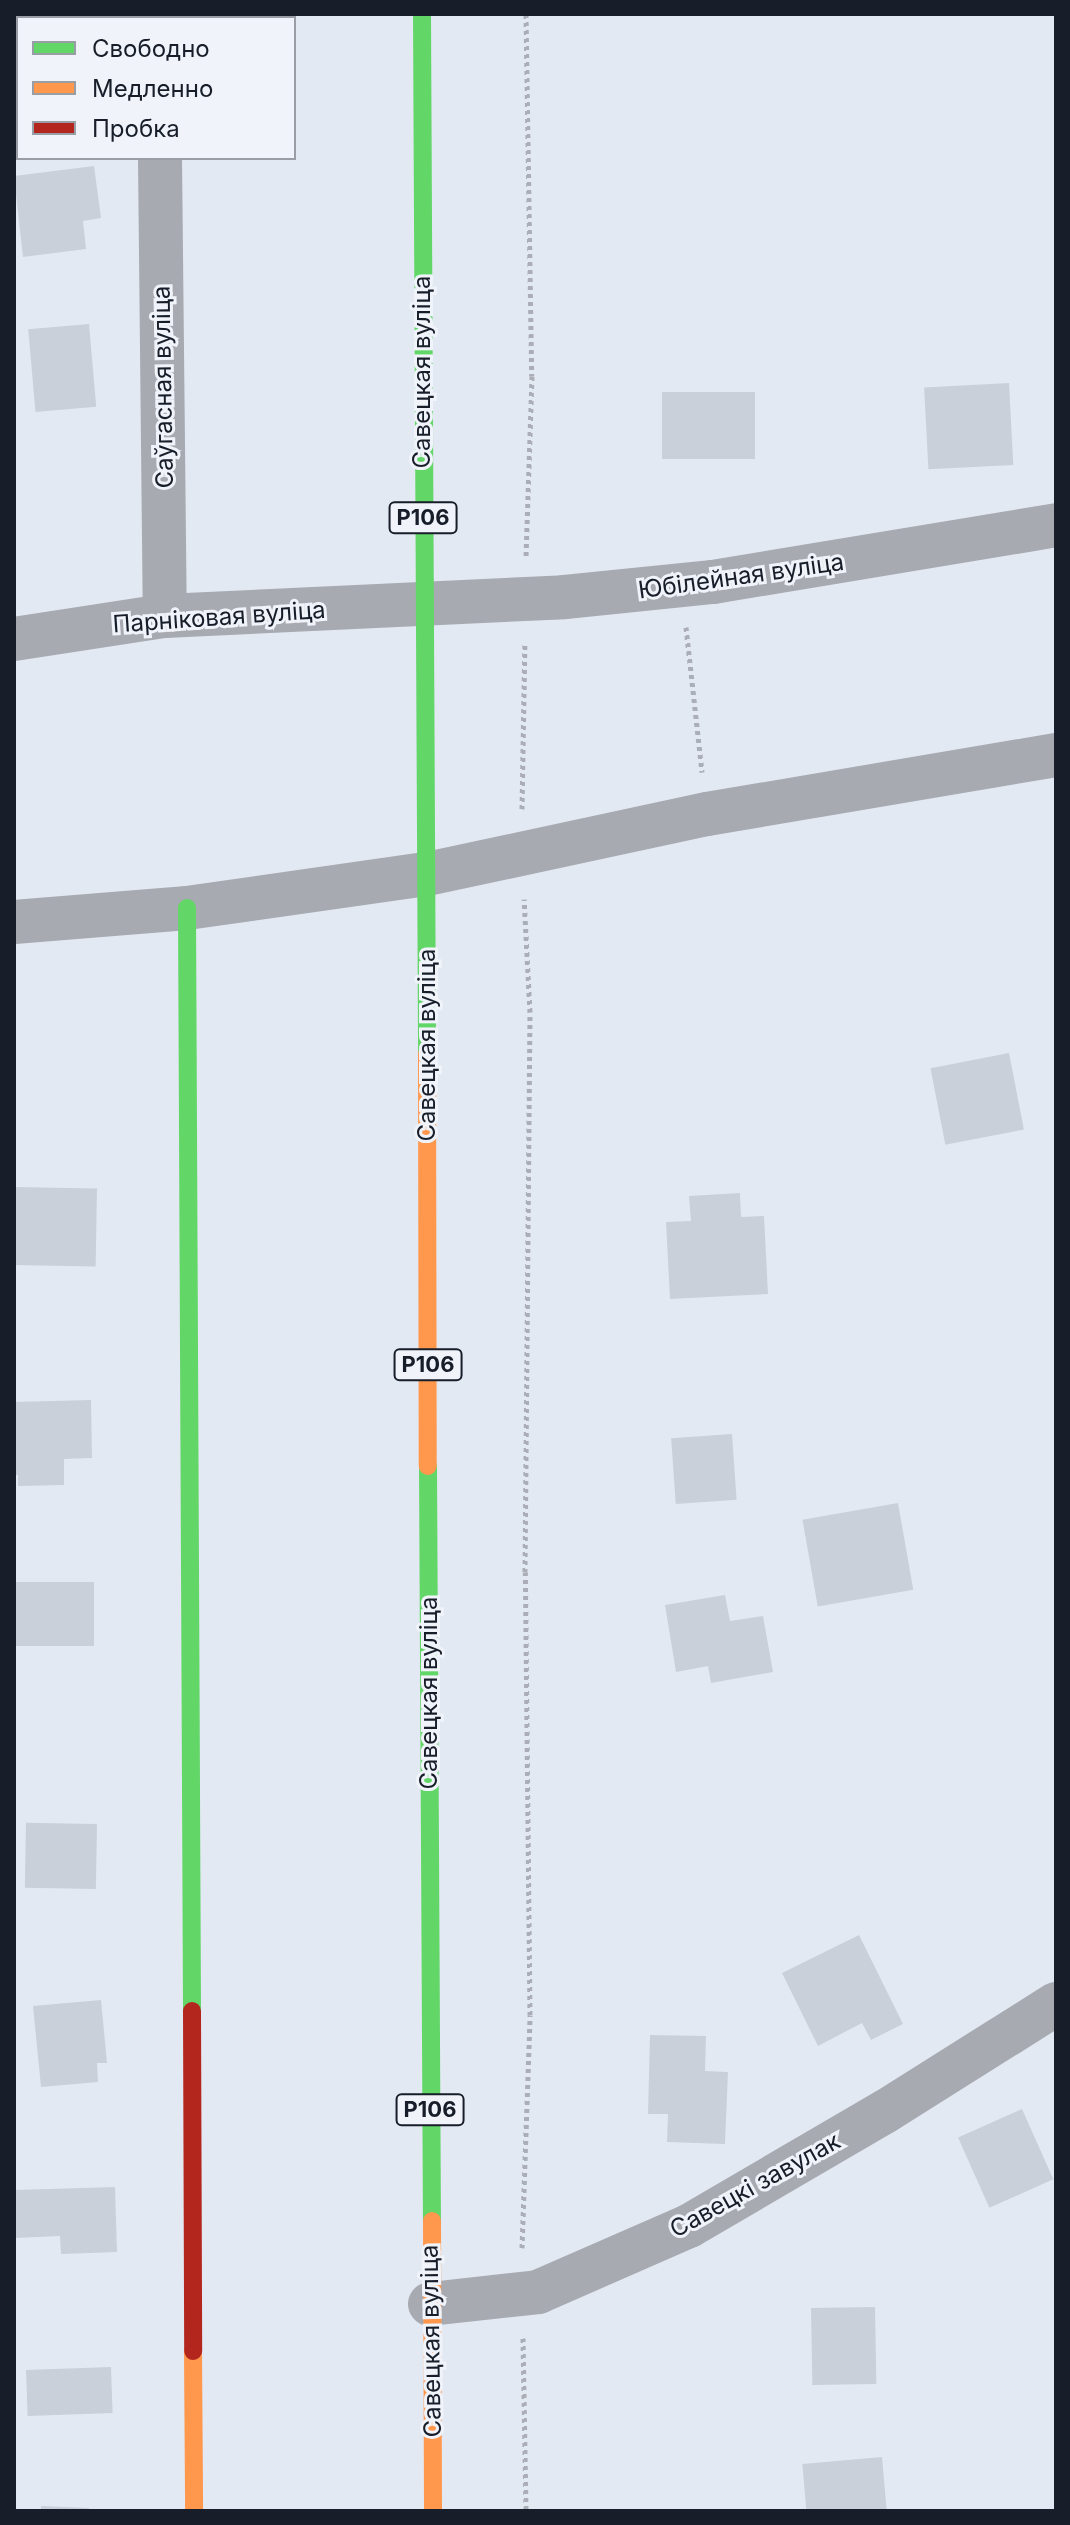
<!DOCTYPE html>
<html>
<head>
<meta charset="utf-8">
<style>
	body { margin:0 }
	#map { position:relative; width:1070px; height:2525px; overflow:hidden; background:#e3e9f3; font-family:Inter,sans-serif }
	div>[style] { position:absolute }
	.building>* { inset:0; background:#cad0da; transform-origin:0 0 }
	.path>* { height:5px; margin-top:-2.5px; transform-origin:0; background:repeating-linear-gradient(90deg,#abaeb6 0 4px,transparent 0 8px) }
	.street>* { height:44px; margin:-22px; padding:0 22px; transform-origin:22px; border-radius:22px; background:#a7aab0 }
	.fast>* { height:18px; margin:-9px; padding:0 9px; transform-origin:9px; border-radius:9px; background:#63d668 }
	.slow>* { height:18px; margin:-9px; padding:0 9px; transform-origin:9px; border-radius:9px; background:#ff974d }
	.jam>* { height:18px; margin:-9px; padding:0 9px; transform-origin:9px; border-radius:9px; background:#b3261e }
	span { translate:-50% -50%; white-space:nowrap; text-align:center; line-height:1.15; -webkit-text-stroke:6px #f0f4fa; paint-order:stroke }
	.shield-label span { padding:2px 6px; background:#f0f4fa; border:2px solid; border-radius:6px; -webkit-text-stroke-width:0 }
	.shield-label { font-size:22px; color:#171d29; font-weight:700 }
	.street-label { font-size:24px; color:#171d29 }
	.frame { position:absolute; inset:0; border:16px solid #171d29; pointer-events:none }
	.legend { position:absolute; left:16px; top:16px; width:280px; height:144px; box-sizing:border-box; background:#f0f4fa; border:2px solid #999ea6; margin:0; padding:10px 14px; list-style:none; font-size:24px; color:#171d29 }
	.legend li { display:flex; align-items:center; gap:16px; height:40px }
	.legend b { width:40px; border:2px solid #999ea6 }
</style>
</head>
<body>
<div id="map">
	<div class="building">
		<i style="left:24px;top:15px;width:59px;height:3px"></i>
		<i style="clip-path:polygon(94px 166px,101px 218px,83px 221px,86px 249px,23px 257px,14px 176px)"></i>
		<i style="left:89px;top:324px;width:83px;height:61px;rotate:85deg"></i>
		<i style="left:1009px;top:383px;width:82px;height:85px;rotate:87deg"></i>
		<i style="left:662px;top:392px;width:93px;height:67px"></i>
		<i style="left:1009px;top:1053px;width:78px;height:80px;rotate:79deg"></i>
		<i style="left:14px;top:1187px;width:83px;height:78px;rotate:1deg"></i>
		<i style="clip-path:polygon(740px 1193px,741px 1217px,764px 1216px,768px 1294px,670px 1299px,666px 1222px,691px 1221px,689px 1196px)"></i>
		<i style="clip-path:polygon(91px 1400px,92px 1458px,64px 1459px,64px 1485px,18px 1486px,18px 1475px,14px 1475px,14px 1402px)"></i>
		<i style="left:732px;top:1434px;width:66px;height:61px;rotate:86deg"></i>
		<i style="left:898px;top:1503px;width:88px;height:97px;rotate:80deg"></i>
		<i style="left:94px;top:1582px;width:64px;height:80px;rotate:90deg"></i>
		<i style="clip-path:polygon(725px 1595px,730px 1621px,763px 1616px,773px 1672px,711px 1683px,708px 1666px,676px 1672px,665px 1605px)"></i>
		<i style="left:97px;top:1824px;width:65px;height:71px;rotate:91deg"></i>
		<i style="clip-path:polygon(859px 1935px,903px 2024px,871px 2040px,862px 2023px,818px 2046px,782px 1973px)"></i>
		<i style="clip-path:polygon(101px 2000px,107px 2063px,97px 2063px,98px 2082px,41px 2087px,33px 2006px)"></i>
		<i style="clip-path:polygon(650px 2035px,706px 2036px,705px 2071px,728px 2072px,725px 2144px,667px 2142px,668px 2114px,648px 2114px)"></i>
		<i style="left:1022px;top:2109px;width:77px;height:70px;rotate:66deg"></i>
		<i style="clip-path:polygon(115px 2187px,117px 2252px,61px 2254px,60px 2236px,15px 2238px,14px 2190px)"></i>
		<i style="left:875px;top:2307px;width:77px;height:64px;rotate:89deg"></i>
		<i style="left:111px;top:2367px;width:46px;height:85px;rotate:88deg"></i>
		<i style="left:882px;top:2457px;width:54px;height:80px;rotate:85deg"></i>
		<i style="clip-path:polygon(41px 2506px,89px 2508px,89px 2511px,41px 2511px)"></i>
	</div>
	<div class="path">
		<i style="left:526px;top:14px;width:362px;rotate:89.1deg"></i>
		<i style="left:532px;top:376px;width:181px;rotate:91.9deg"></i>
		<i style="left:686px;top:627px;width:146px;rotate:83.7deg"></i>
		<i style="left:522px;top:809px;width:166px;rotate:-89deg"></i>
		<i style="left:522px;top:2248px;width:233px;rotate:-88deg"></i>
		<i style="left:530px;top:2015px;width:443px;rotate:-90.6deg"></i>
		<i style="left:525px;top:1572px;width:560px;rotate:-89.49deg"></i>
		<i style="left:530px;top:1012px;width:113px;rotate:-93deg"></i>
		<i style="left:523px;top:2338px;width:173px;rotate:89deg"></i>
	</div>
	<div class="street">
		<i style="left:159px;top:14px;width:4px;rotate:90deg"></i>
		<i style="left:160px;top:158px;width:458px;rotate:89.4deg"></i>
		<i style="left:14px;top:639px;width:153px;rotate:-8.7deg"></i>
		<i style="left:165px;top:616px;width:400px;rotate:-2.7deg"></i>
		<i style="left:565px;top:597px;width:149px;rotate:-5.8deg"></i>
		<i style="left:713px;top:582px;width:348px;rotate:-9.4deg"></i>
		<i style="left:14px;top:922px;width:174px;rotate:-4.6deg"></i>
		<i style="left:187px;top:908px;width:242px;rotate:-8.1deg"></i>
		<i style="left:427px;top:874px;width:286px;rotate:-12.1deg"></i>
		<i style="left:707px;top:814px;width:354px;rotate:-9.6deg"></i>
		<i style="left:430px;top:2304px;width:109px;rotate:-6.3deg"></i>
		<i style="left:538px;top:2292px;width:165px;rotate:-23.6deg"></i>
		<i style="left:689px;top:2226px;width:228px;rotate:-30.3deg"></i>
		<i style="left:886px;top:2111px;width:201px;rotate:-32.2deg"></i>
	</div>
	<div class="fast">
		<i style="left:422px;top:14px;width:1040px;rotate:89.72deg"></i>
		<i style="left:187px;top:908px;width:1103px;rotate:89.74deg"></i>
		<i style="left:428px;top:1466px;width:755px;rotate:89.7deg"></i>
	</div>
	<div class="slow">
		<i style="left:427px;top:1054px;width:412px;rotate:89.9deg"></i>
		<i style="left:432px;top:2221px;width:290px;rotate:89.8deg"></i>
		<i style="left:193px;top:2351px;width:160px;rotate:89.6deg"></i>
	</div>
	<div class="jam">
		<i style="left:192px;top:2011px;width:340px;rotate:89.8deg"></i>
	</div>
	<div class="shield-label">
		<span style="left:423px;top:518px">Р106</span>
		<span style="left:428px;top:1365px">Р106</span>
		<span style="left:430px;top:2110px">Р106</span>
	</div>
	<div class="street-label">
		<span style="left:422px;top:372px;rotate:-90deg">Савецкая вуліца</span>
		<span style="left:163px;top:387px;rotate:-91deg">Саўгасная вуліца</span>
		<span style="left:741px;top:576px;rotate:-8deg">Юбілейная вуліца</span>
		<span style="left:219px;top:617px;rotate:-4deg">Парніковая вуліца</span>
		<span style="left:427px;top:1045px;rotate:-90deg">Савецкая вуліца</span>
		<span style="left:429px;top:1693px;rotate:-90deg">Савецкая вуліца</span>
		<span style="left:755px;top:2185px;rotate:-29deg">Савецкі завулак</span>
		<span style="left:431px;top:2341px;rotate:-91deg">Савецкая вуліца</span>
	</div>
	<div class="frame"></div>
	<ul class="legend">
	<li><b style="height:10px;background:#63d668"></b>Свободно</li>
	<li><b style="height:10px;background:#ff974d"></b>Медленно</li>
	<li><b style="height:10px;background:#b3261e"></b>Пробка</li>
	</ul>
</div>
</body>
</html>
